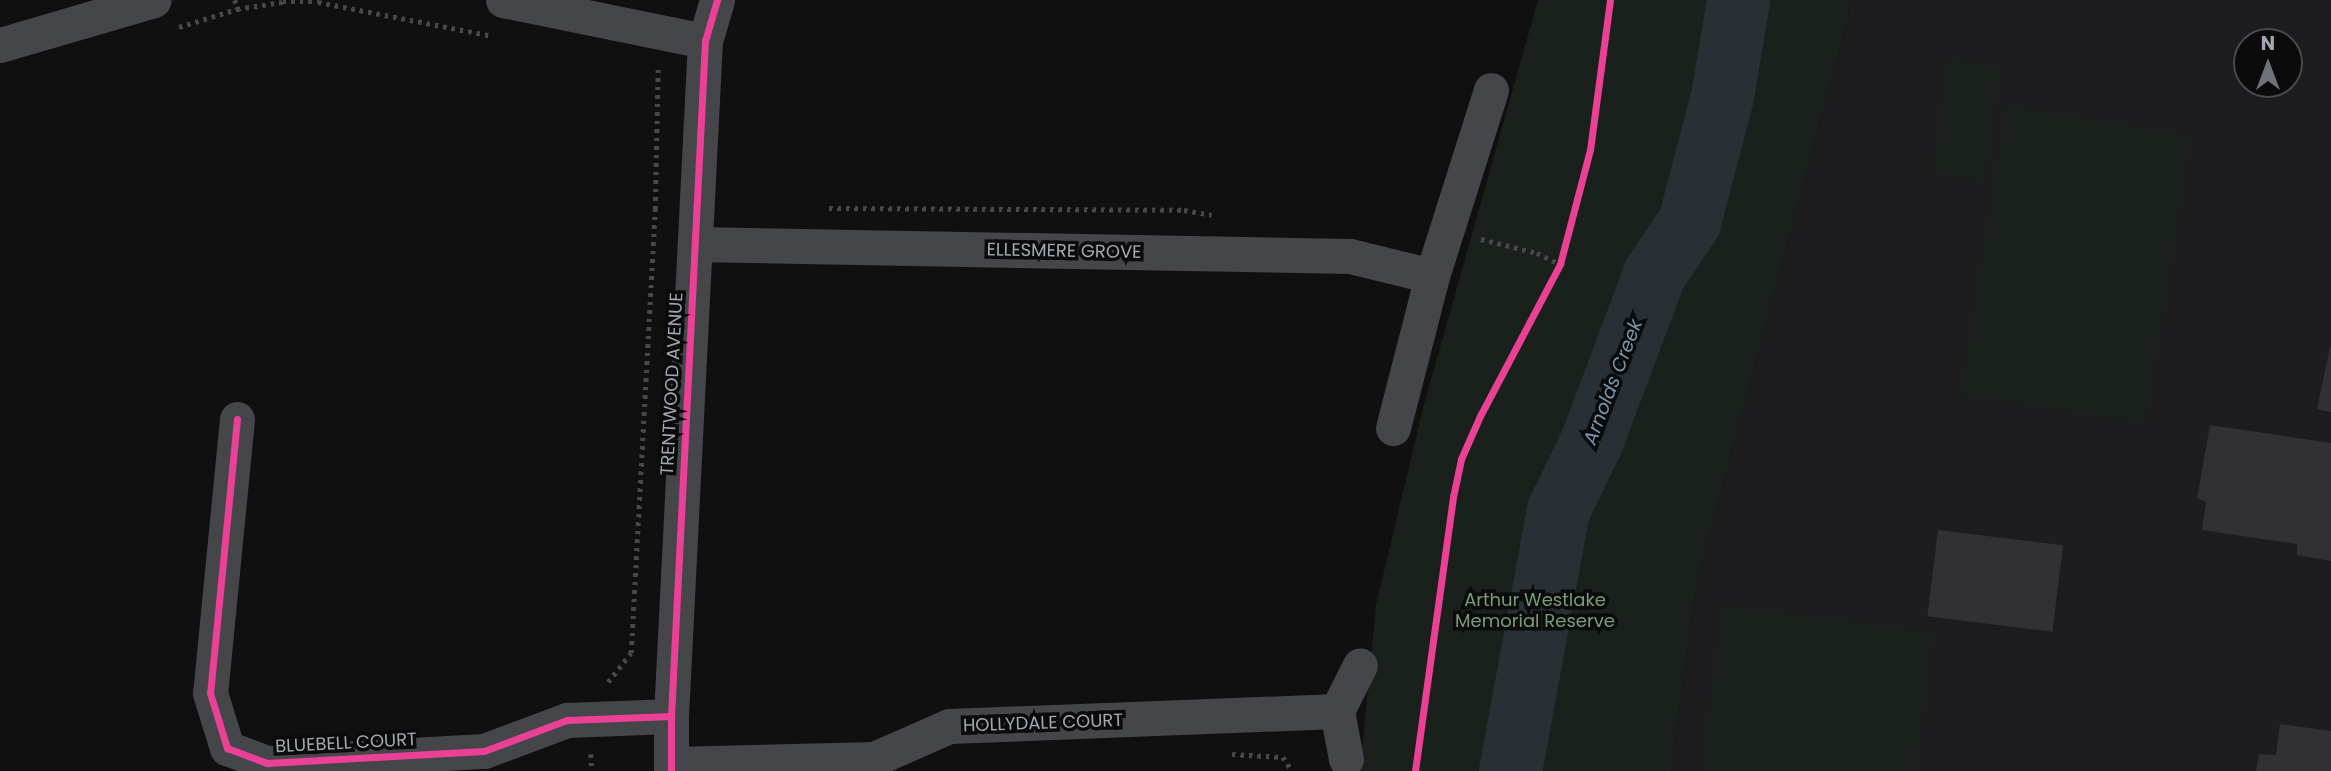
<!DOCTYPE html>
<html>
<head>
<meta charset="utf-8">
<style>
	body { margin:0 }
	#map { position:relative; width:2331px; height:771px; overflow:hidden; background:#101011; font-family:Poppins,sans-serif }
	div>[style] { position:absolute }
	.built>* { inset:0; background:#1d1d1f }
	.green>* { inset:0; background:#1a201b; transform-origin:0 0 }
	.river>* { height:63px; margin:-31.5px; padding:0 31.5px; transform-origin:31.5px; border-radius:31.5px; background:#283035 }
	.building>* { inset:0; background:#313133; transform-origin:0 0 }
	.path>* { height:4.5px; margin-top:-2.25px; transform-origin:0; background:repeating-linear-gradient(90deg,#46484b 0 3.5px,transparent 0 8.5px) }
	.street>* { height:35px; margin:-17.5px; padding:0 17.5px; transform-origin:17.5px; border-radius:17.5px; background:#454649 }
	.cycleway>* { height:7px; margin:-3.5px; padding:0 3.5px; transform-origin:3.5px; border-radius:3.5px; background:#ea4096 }
	span { translate:-50% -50%; white-space:nowrap; text-align:center; line-height:1.15; -webkit-text-stroke:7px #0b0b0c; paint-order:stroke }
	.street-label { font-size:18px; color:#a1a7b2 }
	.park-label { font-size:18px; color:#789d79 }
	.water-label { font-size:19px; color:#7896ad; font-style:italic }
	.north { position:absolute; left:2233px; top:28px; width:70px; height:70px; box-sizing:border-box; background:#0b0b0c; border:2px solid #47494e; border-radius:50%; rotate:0deg; font-size:19px; font-weight:700; line-height:28px; text-align:center; color:#a1a7b2 }
	.north::after { content:''; display:block; margin:auto; width:24px; height:32px; background:#6e727a; clip-path:polygon(50% 0,100% 100%,50% 72%,0 100%) }
</style>
</head>
<body>
<div id="map">
	<div class="built">
		<i style="clip-path:polygon(evenodd,1849px 0,2331px 0,2331px 771px,1671px 771px,1697px 582px,1848px 18px,1849px 0,2247px 42px,2289px 42px,2289px 84px,2247px 84px,2247px 42px)"></i>
	</div>
	<div class="green">
		<i style="clip-path:polygon(1538px 0,1849px 0,1848px 18px,1697px 582px,1671px 771px,1360px 771px,1376px 605px,1423px 408px)"></i>
		<i style="left:1948px;top:59px;width:53px;height:115px;rotate:8deg"></i>
		<i style="left:2006px;top:106px;width:187px;height:291px;rotate:9deg"></i>
		<i style="clip-path:polygon(1723px 605px,1933px 632px,1915px 771px,1701px 771px)"></i>
	</div>
	<div class="river">
		<i style="left:1510px;top:771px;width:265px;rotate:-79.6deg"></i>
		<i style="left:1558px;top:510px;width:76px;rotate:-64.1deg"></i>
		<i style="left:1591px;top:442px;width:179px;rotate:-69.4deg"></i>
		<i style="left:1654px;top:274px;width:63px;rotate:-56.1deg"></i>
		<i style="left:1689px;top:222px;width:130px;rotate:-75.3deg"></i>
		<i style="left:1722px;top:96px;width:97px;rotate:-80.5deg"></i>
	</div>
	<div class="building">
		<i style="clip-path:polygon(2330px 347px,2331px 348px,2331px 412px,2317px 409px)"></i>
		<i style="clip-path:polygon(2210px 425px,2331px 443px,2331px 561px,2297px 555px,2297px 544px,2202px 530px,2206px 502px,2197px 498px)"></i>
		<i style="left:1938px;top:530px;width:126px;height:87px;rotate:7deg"></i>
		<i style="clip-path:polygon(2280px 724px,2331px 731px,2331px 771px,2256px 771px,2259px 754px,2276px 755px)"></i>
	</div>
	<div class="path">
		<i style="left:235px;top:0;width:9px;rotate:77deg"></i>
		<i style="left:179px;top:27px;width:61px;rotate:-17.2deg"></i>
		<i style="left:237px;top:9px;width:47px;rotate:-8.7deg"></i>
		<i style="left:283px;top:2px;width:35px"></i>
		<i style="left:318px;top:2px;width:178px;rotate:11deg"></i>
		<i style="left:829px;top:208px;width:355px;rotate:0.3deg"></i>
		<i style="left:1184px;top:210px;width:28px;rotate:10deg"></i>
		<i style="left:1481px;top:239px;width:58px;rotate:14deg"></i>
		<i style="left:1537px;top:253px;width:25px;rotate:26deg"></i>
		<i style="left:608px;top:682px;width:37px;rotate:-52deg"></i>
		<i style="left:631px;top:653px;width:445px;rotate:-86.9deg"></i>
		<i style="left:655px;top:209px;width:143px;rotate:-88.8deg"></i>
		<i style="left:591px;top:754px;width:17px;rotate:87deg"></i>
		<i style="left:1232px;top:754px;width:51px;rotate:3.4deg"></i>
		<i style="left:1283px;top:757px;width:17px;rotate:57deg"></i>
	</div>
	<div class="street">
		<i style="left:503px;top:0;width:206px;rotate:11.5deg"></i>
		<i style="left:0;top:45px;width:160px;rotate:-16.3deg"></i>
		<i style="left:695px;top:244px;width:655px;rotate:1.05deg"></i>
		<i style="left:1350px;top:256px;width:84px;rotate:13.7deg"></i>
		<i style="left:237px;top:419px;width:275px;rotate:95.6deg"></i>
		<i style="left:210px;top:693px;width:58px;rotate:72.8deg"></i>
		<i style="left:227px;top:748px;width:43px;rotate:20.6deg"></i>
		<i style="left:267px;top:763px;width:217px;rotate:-3.2deg"></i>
		<i style="left:484px;top:751px;width:89px;rotate:-20.5deg"></i>
		<i style="left:567px;top:720px;width:104px;rotate:-2.2deg"></i>
		<i style="left:1393px;top:428px;width:157px;rotate:-75.6deg"></i>
		<i style="left:1432px;top:276px;width:195px;rotate:-72.4deg"></i>
		<i style="left:1346px;top:759px;width:49px;rotate:-100.6deg"></i>
		<i style="left:1337px;top:711px;width:51px;rotate:-63.4deg"></i>
		<i style="left:672px;top:764px;width:202px;rotate:-1.4deg"></i>
		<i style="left:874px;top:759px;width:82px;rotate:-23.7deg"></i>
		<i style="left:949px;top:726px;width:388px;rotate:-2.2deg"></i>
		<i style="left:671px;top:771px;width:55px;rotate:-90deg"></i>
		<i style="left:671px;top:716px;width:676px;rotate:-87.12deg"></i>
		<i style="left:705px;top:41px;width:43px;rotate:-73.7deg"></i>
	</div>
	<div class="cycleway">
		<i style="left:237px;top:419px;width:275px;rotate:95.6deg"></i>
		<i style="left:210px;top:693px;width:58px;rotate:72.8deg"></i>
		<i style="left:227px;top:748px;width:43px;rotate:20.6deg"></i>
		<i style="left:267px;top:763px;width:217px;rotate:-3.2deg"></i>
		<i style="left:484px;top:751px;width:89px;rotate:-20.5deg"></i>
		<i style="left:567px;top:720px;width:104px;rotate:-2.2deg"></i>
		<i style="left:671px;top:771px;width:55px;rotate:-90deg"></i>
		<i style="left:671px;top:716px;width:676px;rotate:-87.12deg"></i>
		<i style="left:705px;top:41px;width:43px;rotate:-73.7deg"></i>
		<i style="left:1415px;top:771px;width:277px;rotate:-82.1deg"></i>
		<i style="left:1453px;top:497px;width:39px;rotate:-78deg"></i>
		<i style="left:1461px;top:459px;width:47px;rotate:-66.2deg"></i>
		<i style="left:1480px;top:416px;width:172px;rotate:-62.2deg"></i>
		<i style="left:1560px;top:264px;width:118px;rotate:-75.3deg"></i>
		<i style="left:1590px;top:150px;width:151px;rotate:-82.4deg"></i>
	</div>
	<div class="street-label">
		<span style="left:1064px;top:251px;rotate:1deg">ELLESMERE GROVE</span>
		<span style="left:672px;top:384px;rotate:-87deg">TRENTWOOD AVENUE</span>
		<span style="left:1043px;top:723px;rotate:-2deg">HOLLYDALE COURT</span>
		<span style="left:346px;top:743px;rotate:-3deg">BLUEBELL COURT</span>
	</div>
	<div class="park-label">
		<span style="left:1535px;top:611px">Arthur Westlake<br>Memorial Reserve</span>
	</div>
	<div class="water-label">
		<span style="left:1613px;top:382px;rotate:-69deg">Arnolds Creek</span>
	</div>
	<div class="north">N</div>
</div>
</body>
</html>
